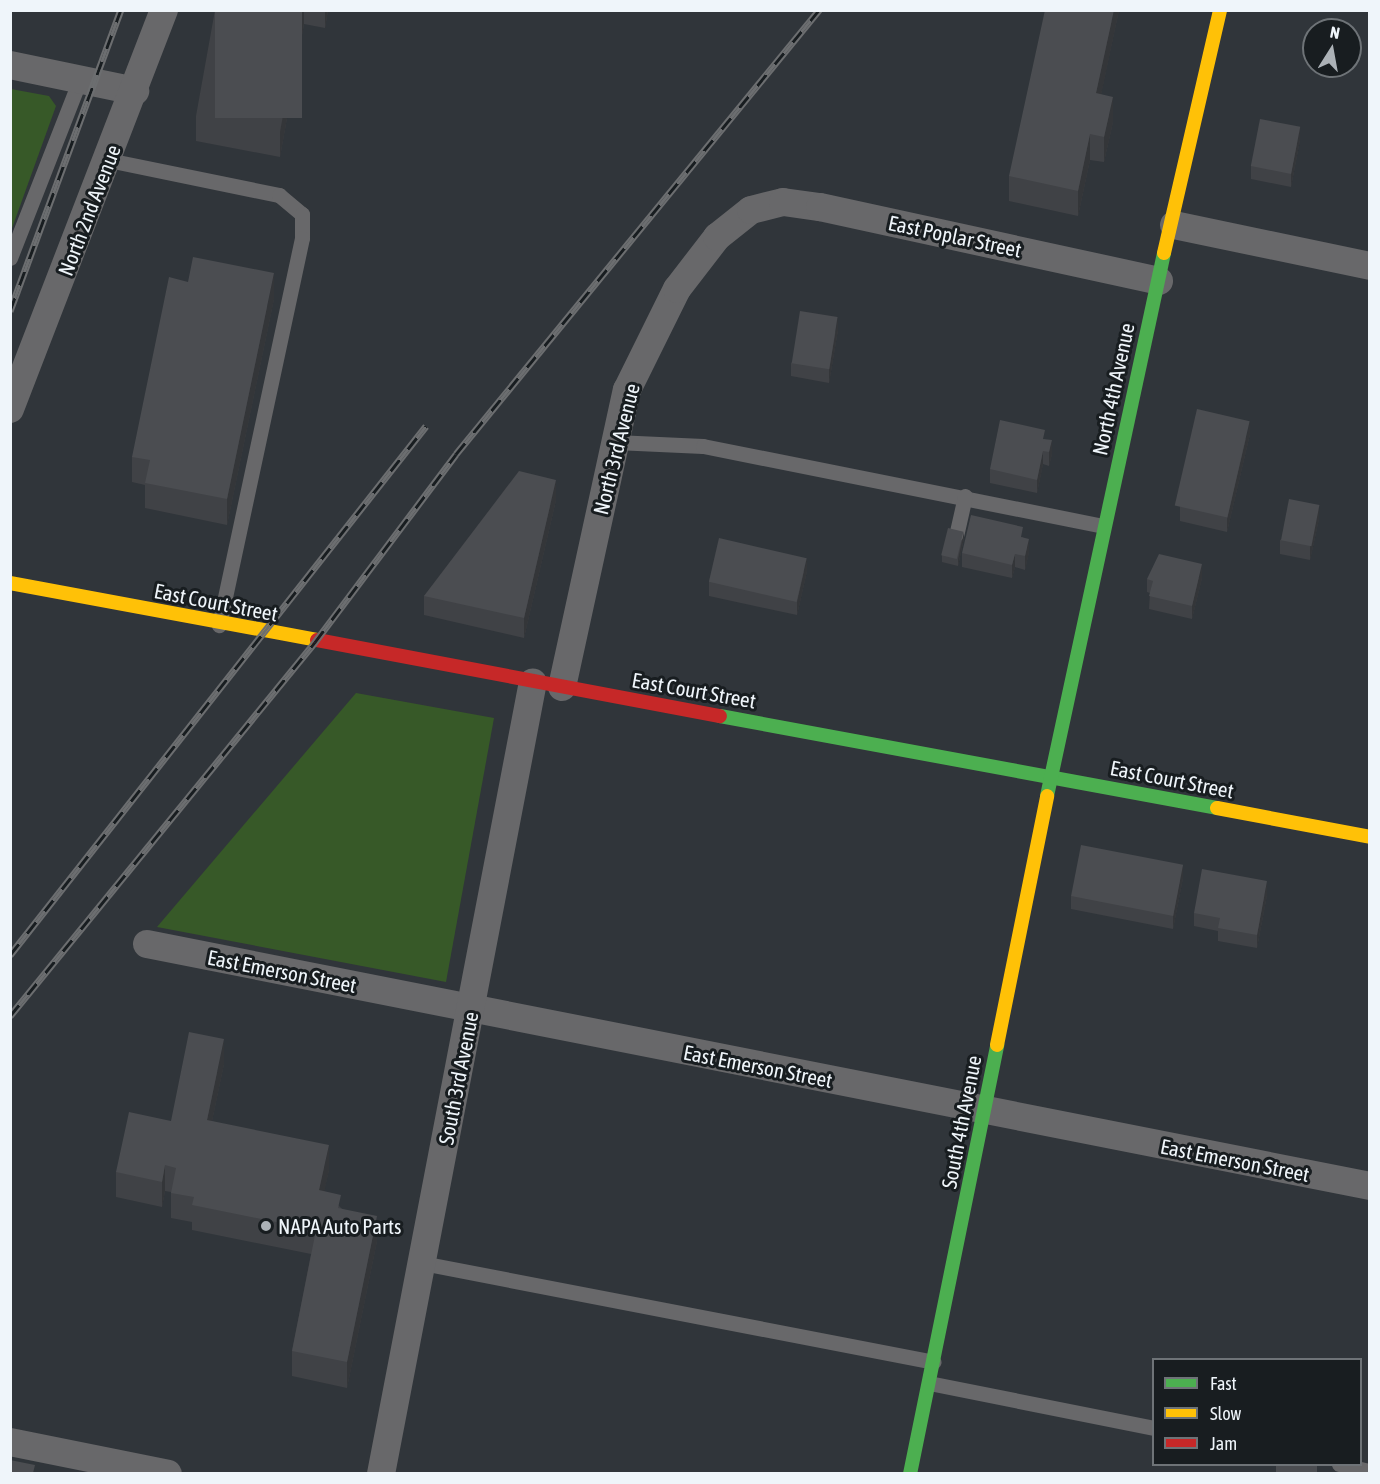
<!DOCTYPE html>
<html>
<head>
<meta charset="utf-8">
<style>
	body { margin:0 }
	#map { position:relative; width:1380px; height:1484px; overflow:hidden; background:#30353a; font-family:"Asap Condensed",sans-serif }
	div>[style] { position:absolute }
	.green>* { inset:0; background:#375928 }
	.lane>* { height:15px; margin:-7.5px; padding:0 7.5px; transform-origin:7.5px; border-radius:7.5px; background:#68686a }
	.street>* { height:28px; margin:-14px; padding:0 14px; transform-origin:14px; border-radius:14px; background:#68686a }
	.fast>* { height:14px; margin:-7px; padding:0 7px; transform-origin:7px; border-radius:7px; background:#4caf50 }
	.slow>* { height:14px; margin:-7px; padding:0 7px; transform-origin:7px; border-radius:7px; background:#ffc107 }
	.jam>* { height:14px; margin:-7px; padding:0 7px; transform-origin:7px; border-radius:7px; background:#c62828 }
	.rail>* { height:7px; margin-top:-3.5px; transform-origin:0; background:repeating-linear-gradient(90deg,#181d20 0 14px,#6c6e70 0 28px); box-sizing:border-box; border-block:2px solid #6c6e70 }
	.wall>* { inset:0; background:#404246 }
	.shaded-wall>* { inset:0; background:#343639 }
	.building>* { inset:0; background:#4b4d51; transform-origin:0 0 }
	.dots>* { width:16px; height:16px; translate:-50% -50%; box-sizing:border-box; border:3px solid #181d20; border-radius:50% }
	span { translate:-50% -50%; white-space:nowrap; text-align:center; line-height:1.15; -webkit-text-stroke:6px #181d20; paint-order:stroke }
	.street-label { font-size:21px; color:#eff5fa }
	.poi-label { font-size:21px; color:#eff5fa }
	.left { translate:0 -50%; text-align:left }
	.frame { position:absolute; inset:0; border:12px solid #eff5fa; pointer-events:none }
	.legend { position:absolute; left:1152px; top:1358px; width:210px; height:108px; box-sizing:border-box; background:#181d20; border:2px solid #6e7377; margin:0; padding:8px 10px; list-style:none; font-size:18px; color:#eff5fa }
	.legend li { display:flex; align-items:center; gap:12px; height:30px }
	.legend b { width:30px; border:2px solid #6e7377 }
	.north { position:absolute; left:1302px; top:18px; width:60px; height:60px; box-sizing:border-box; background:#181d20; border:2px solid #6e7377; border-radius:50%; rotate:11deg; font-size:16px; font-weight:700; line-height:24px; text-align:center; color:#eff5fa }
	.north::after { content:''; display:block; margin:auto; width:21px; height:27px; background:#acb2b7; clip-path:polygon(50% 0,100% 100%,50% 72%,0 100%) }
</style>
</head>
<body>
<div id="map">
	<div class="green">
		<i style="clip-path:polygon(11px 89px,49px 96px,56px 106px,11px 231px)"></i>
		<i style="clip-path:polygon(356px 693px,494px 718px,446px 982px,157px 927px)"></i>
	</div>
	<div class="lane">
		<i style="left:108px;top:160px;width:175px;rotate:11.6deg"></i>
		<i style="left:279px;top:195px;width:30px;rotate:40deg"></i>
		<i style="left:302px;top:214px;width:24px;rotate:90deg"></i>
		<i style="left:302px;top:238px;width:396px;rotate:102.1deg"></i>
		<i style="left:10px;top:258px;width:192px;rotate:-68.6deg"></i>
		<i style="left:615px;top:442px;width:88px;rotate:2.6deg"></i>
		<i style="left:703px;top:446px;width:407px;rotate:11.3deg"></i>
		<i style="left:956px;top:536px;width:41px;rotate:-77.3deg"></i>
		<i style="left:422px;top:1263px;width:521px;rotate:10.94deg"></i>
		<i style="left:929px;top:1383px;width:229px;rotate:11.3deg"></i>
		<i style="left:1339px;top:1464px;width:32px;rotate:13deg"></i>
	</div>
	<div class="street">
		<i style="left:10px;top:65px;width:128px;rotate:11.7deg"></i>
		<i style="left:1174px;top:225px;width:200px;rotate:11.8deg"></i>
		<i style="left:10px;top:409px;width:428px;rotate:-68.9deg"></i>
		<i style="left:562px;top:687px;width:304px;rotate:-77.7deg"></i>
		<i style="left:627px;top:390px;width:113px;rotate:-63.7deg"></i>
		<i style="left:677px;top:289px;width:66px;rotate:-52.4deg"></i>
		<i style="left:717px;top:237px;width:43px;rotate:-38.5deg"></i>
		<i style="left:751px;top:210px;width:33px;rotate:-14deg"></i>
		<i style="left:783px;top:202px;width:37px;rotate:8deg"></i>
		<i style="left:820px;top:207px;width:347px;rotate:12.3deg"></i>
		<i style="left:147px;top:944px;width:1247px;rotate:11.19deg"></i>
		<i style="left:10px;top:1442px;width:161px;rotate:11.4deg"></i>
		<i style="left:381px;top:1474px;width:806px;rotate:-79.14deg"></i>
	</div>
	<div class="fast">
		<i style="left:720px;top:716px;width:505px;rotate:10.49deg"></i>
		<i style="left:1047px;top:796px;width:555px;rotate:-77.84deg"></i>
		<i style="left:910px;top:1474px;width:438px;rotate:-78.5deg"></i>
	</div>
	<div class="slow">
		<i style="left:1164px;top:253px;width:249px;rotate:-77deg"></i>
		<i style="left:10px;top:583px;width:312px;rotate:10.5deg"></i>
		<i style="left:1217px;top:808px;width:156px;rotate:10.7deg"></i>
		<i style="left:997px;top:1045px;width:254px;rotate:-78.6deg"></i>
	</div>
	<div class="jam">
		<i style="left:317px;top:640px;width:410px;rotate:10.7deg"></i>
	</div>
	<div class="rail">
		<i style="left:10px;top:311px;width:321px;rotate:-69.8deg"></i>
		<i style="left:10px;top:955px;width:673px;rotate:-51.82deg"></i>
		<i style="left:10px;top:1016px;width:483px;rotate:-50.8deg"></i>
		<i style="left:315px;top:642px;width:235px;rotate:-53.1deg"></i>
		<i style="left:456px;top:454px;width:574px;rotate:-50.73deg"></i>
	</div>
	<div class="wall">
		<i style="clip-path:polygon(215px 10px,328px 10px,325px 28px,304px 24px,280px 157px,196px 141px,196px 116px)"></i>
		<i style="clip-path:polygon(1119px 10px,1101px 94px,1113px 122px,1104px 162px,1090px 160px,1078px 216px,1009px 201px,1009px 176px)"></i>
		<i style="clip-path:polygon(1300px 140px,1291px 187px,1251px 179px,1251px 166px)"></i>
		<i style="clip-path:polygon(274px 299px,227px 525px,145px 508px,145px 485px,132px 482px,132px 457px)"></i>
		<i style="clip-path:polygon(838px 330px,829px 383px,791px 376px,791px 363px)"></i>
		<i style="clip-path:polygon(1250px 434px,1227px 532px,1180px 521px,1180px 507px)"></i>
		<i style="clip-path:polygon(1045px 439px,1052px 454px,1049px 466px,1043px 464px,1037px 493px,990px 483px,990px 469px)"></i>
		<i style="clip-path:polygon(556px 500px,524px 638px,424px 615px,424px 596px)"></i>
		<i style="clip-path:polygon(1319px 519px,1310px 560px,1280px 554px,1280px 540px)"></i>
		<i style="clip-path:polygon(1023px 537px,1029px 552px,1025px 570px,1015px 567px,1012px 578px,962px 567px,962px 553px)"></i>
		<i style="clip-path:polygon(964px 538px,958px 566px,942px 562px,942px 555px)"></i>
		<i style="clip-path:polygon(807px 571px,797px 615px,709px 596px,709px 582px)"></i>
		<i style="clip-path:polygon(1202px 578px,1192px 619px,1149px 609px,1150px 593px,1147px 592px,1147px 579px)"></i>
		<i style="clip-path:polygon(1183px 878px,1173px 929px,1071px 909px,1071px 896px)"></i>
		<i style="clip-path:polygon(1267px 895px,1257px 948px,1218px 941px,1218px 931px,1194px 926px,1194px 913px)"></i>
		<i style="clip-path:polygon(224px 1064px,212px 1121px,329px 1170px,324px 1191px,341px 1208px,377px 1241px,347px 1388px,292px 1376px,292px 1351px,311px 1254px,192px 1230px,192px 1222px,171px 1218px,171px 1192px,165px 1191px,162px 1207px,116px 1197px,116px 1172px,171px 1121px)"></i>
	</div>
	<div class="shaded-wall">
		<i style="clip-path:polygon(10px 10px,13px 10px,10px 21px)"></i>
		<i style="clip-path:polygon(302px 10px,304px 10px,304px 24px,280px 157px,280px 132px)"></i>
		<i style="clip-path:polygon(325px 10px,328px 10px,325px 28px)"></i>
		<i style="clip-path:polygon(1114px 10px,1119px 10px,1096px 119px,1096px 93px)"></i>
		<i style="clip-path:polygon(1113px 97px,1113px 122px,1104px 162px,1104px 137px)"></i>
		<i style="clip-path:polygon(1300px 127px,1300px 140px,1291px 187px,1291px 174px)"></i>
		<i style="clip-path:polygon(1090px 134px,1090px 160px,1078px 216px,1078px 191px)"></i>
		<i style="clip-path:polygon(274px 273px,274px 299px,227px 525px,227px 499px)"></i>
		<i style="clip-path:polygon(838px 317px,838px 330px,829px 383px,829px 370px)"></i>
		<i style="clip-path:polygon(1250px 421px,1250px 434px,1227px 532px,1227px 519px)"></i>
		<i style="clip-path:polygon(1052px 440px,1052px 454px,1049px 466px,1049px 452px)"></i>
		<i style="clip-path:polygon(1043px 451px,1043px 464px,1037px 493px,1037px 480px)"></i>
		<i style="clip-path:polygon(556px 480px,556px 500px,524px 638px,524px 618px)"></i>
		<i style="clip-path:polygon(1319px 505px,1319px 519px,1310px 560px,1310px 547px)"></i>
		<i style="clip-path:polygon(964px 532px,964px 538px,958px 566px,958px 559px)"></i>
		<i style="clip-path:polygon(1029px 539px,1029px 552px,1025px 570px,1025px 556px)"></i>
		<i style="clip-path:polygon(1015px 554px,1015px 567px,1012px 578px,1012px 565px)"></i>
		<i style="clip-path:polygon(807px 558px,807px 571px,797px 615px,797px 602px)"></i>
		<i style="clip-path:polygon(1202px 564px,1202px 578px,1192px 619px,1192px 606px)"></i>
		<i style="clip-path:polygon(1183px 864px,1183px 878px,1173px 929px,1173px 916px)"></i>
		<i style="clip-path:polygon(1267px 881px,1267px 895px,1257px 948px,1257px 935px)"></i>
		<i style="clip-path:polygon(224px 1039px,224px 1064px,207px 1145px,207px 1120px)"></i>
		<i style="clip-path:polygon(329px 1145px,329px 1170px,319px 1216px,319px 1190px)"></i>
		<i style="clip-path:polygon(165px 1165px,165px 1191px,162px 1207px,162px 1182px)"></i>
		<i style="clip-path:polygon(377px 1216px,377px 1241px,347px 1388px,347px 1362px)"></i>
	</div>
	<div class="building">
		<i style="left:215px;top:10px;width:87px;height:108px"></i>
		<i style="clip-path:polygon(1045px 10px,1114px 10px,1096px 93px,1113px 97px,1104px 137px,1090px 134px,1078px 191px,1009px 176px)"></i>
		<i style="left:1260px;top:119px;width:41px;height:48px;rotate:11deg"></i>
		<i style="clip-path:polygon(193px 257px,274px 273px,227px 499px,145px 483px,150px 460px,132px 457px,169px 277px,188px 282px)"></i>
		<i style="left:800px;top:311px;width:38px;height:53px;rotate:9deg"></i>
		<i style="left:1197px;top:409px;width:54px;height:99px;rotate:13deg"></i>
		<i style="clip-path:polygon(1000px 420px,1045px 430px,1043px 439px,1052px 440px,1049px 452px,1043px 451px,1037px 480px,990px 469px)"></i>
		<i style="clip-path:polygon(519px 471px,556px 480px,524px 618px,424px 596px)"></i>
		<i style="left:1289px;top:499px;width:31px;height:42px;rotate:11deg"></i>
		<i style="clip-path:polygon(971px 515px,1023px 527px,1021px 537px,1029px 539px,1025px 556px,1015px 554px,1012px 565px,962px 553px)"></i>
		<i style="left:948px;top:528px;width:16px;height:28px;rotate:14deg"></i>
		<i style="left:719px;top:538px;width:90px;height:45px;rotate:13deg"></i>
		<i style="clip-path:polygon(1159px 554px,1202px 564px,1192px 606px,1149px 596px,1153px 581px,1147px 579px)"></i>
		<i style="left:1081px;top:845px;width:104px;height:52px;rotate:11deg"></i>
		<i style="clip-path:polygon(1202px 869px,1267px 881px,1257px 935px,1218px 928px,1220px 918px,1194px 913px)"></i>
		<i style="clip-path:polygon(189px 1032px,224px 1039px,207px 1120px,329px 1145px,319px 1190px,341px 1195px,338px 1208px,377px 1216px,347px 1362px,292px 1351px,316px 1230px,192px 1205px,194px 1197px,171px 1193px,176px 1168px,165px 1165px,162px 1182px,116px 1172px,129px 1112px,171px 1121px)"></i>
		<i style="clip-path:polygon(10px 1460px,35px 1465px,33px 1473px,10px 1473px)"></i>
		<i style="left:1276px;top:1464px;width:41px;height:9px"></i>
	</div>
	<div class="dots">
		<i style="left:266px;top:1226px;background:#acb2b7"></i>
	</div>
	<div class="street-label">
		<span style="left:89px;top:210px;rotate:-69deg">North 2nd Avenue</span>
		<span style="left:955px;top:236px;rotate:12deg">East Poplar Street</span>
		<span style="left:1113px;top:389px;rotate:-78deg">North 4th Avenue</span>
		<span style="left:616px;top:449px;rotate:-76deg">North 3rd Avenue</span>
		<span style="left:216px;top:602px;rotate:11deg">East Court Street</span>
		<span style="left:694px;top:690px;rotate:10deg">East Court Street</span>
		<span style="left:1172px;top:779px;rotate:11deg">East Court Street</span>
		<span style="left:282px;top:971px;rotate:11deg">East Emerson Street</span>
		<span style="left:758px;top:1066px;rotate:11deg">East Emerson Street</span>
		<span style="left:458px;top:1078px;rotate:-79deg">South 3rd Avenue</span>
		<span style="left:961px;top:1122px;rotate:-79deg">South 4th Avenue</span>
		<span style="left:1235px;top:1160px;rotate:11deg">East Emerson Street</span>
	</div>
	<div class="poi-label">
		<span class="left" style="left:278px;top:1226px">NAPA Auto Parts</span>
	</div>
	<div class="frame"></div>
	<ul class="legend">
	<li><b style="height:8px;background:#4caf50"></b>Fast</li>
	<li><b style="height:8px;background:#ffc107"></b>Slow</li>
	<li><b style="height:8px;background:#c62828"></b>Jam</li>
	</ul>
	<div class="north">N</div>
</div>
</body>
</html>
